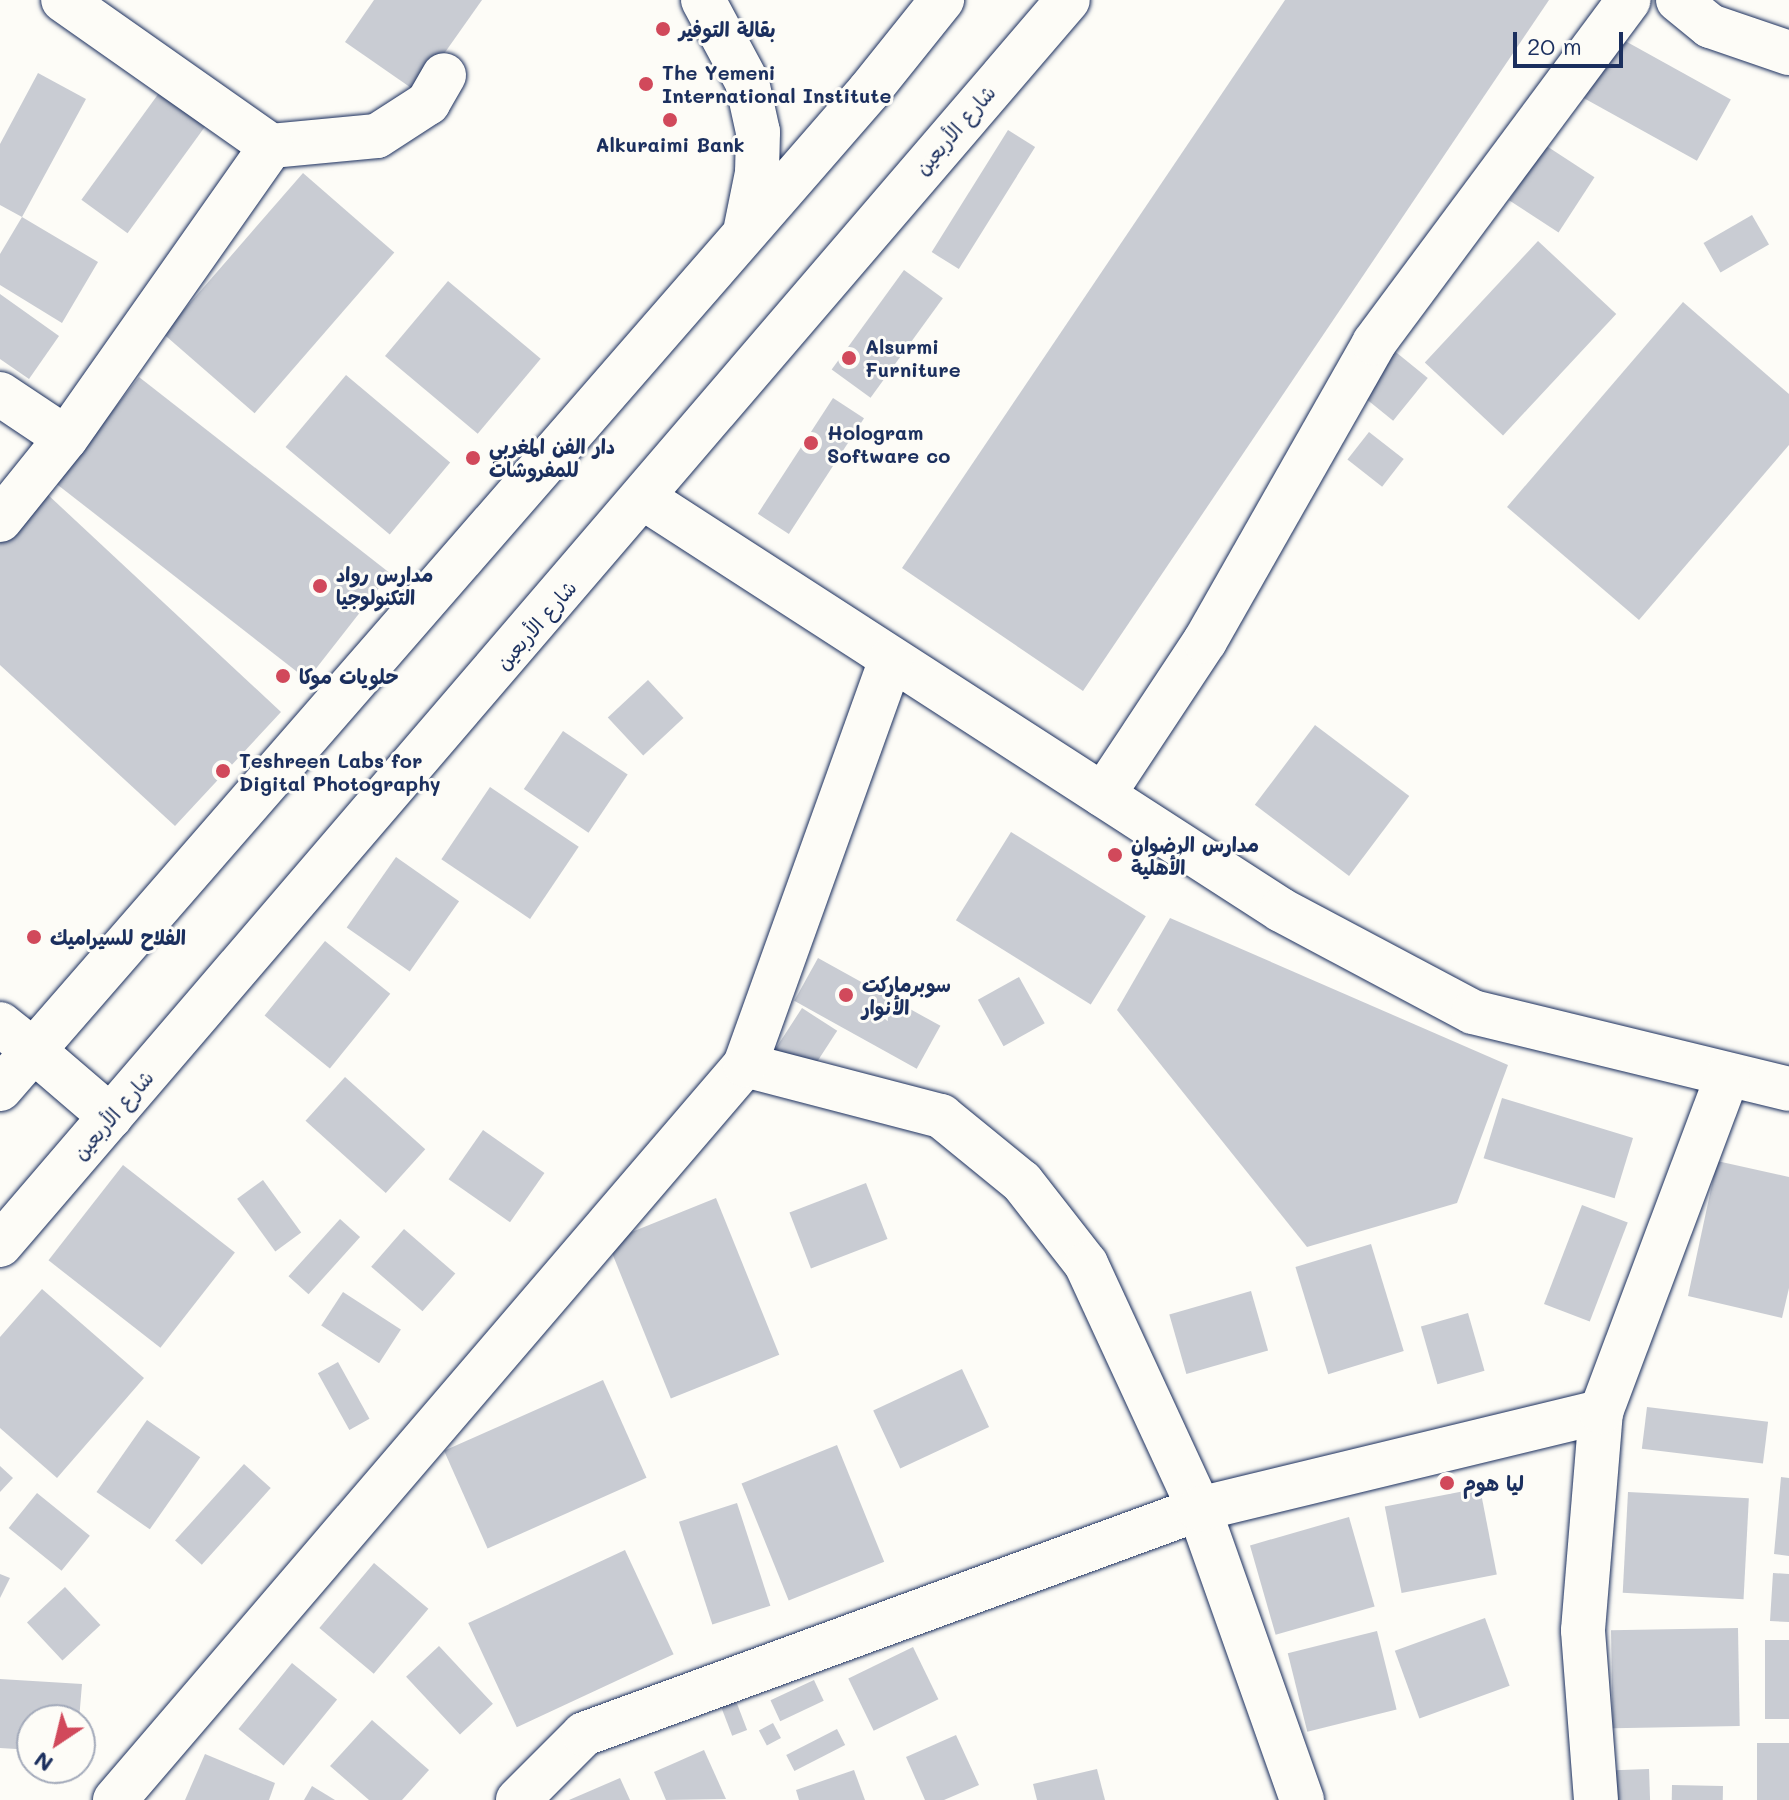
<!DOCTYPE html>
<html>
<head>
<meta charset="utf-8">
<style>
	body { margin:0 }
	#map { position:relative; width:1789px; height:1800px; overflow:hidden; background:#fdfcf7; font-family:Mali,"Playpen Sans Arabic",sans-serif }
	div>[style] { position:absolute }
	.building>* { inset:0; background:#c9ccd3; transform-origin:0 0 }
	.roads { filter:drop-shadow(0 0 2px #1b2f5e) drop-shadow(0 0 2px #1b2f5e) }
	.minor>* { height:44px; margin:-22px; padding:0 22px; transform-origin:22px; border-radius:22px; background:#fdfcf7 }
	.major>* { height:44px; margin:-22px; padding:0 22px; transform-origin:22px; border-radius:22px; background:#fdfcf7 }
	.dots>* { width:22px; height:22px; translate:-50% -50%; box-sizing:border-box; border:4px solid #fdfcf7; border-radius:50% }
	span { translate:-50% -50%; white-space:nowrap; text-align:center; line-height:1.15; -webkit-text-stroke:6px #fdfcf7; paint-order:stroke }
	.poi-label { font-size:20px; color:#1b2f5e; font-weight:700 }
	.left { translate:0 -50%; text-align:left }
	.street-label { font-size:20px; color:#1b2f5e }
	.north { position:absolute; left:16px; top:1704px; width:80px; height:80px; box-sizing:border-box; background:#fdfcf7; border:2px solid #a3aaba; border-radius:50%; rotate:215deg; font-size:22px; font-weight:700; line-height:32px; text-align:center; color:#1b2f5e }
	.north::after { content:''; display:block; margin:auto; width:28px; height:36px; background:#d1495b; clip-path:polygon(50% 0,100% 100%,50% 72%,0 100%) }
	.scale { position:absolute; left:1513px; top:32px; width:110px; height:36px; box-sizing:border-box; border:4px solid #1b2f5e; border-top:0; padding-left:10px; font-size:24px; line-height:28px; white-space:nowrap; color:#1b2f5e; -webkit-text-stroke:6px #fdfcf7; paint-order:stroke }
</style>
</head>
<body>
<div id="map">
	<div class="building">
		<i style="clip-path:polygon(374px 0,482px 0,417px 92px,345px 42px)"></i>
		<i style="clip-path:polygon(1285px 0,1549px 0,1083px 691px,902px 568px)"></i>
		<i style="left:1618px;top:37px;width:129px;height:70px;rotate:29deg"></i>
		<i style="clip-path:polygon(38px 73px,86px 99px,22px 217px,0 205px,0 144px)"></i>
		<i style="left:159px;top:93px;width:57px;height:132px;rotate:36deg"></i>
		<i style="left:1008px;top:130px;width:32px;height:144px;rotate:32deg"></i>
		<i style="left:1545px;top:145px;width:59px;height:66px;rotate:33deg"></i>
		<i style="left:303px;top:173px;width:121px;height:213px;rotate:41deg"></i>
		<i style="left:1752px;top:215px;width:34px;height:56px;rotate:60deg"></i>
		<i style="clip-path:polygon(22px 217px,98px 262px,62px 323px,0 285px,0 254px)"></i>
		<i style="left:1538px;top:241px;width:107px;height:166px;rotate:43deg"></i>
		<i style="left:904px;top:270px;width:48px;height:123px;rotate:36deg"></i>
		<i style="left:448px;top:281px;width:121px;height:98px;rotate:40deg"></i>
		<i style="clip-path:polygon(0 294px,59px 336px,29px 379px,0 359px)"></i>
		<i style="clip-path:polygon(1683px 302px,1789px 394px,1789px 445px,1639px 620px,1507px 507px)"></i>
		<i style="left:1392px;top:349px;width:46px;height:55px;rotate:39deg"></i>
		<i style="left:346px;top:375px;width:136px;height:94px;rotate:40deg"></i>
		<i style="left:139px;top:377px;width:319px;height:135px;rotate:38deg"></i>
		<i style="left:833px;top:398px;width:37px;height:138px;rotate:33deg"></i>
		<i style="left:1369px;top:432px;width:44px;height:35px;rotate:38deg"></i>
		<i style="clip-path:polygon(46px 493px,281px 712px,175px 826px,0 665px,0 543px)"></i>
		<i style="left:648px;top:680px;width:52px;height:55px;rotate:47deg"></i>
		<i style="left:1315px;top:725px;width:118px;height:100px;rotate:37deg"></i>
		<i style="left:563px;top:731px;width:78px;height:70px;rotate:34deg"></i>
		<i style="left:490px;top:787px;width:107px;height:87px;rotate:34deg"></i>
		<i style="left:1011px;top:832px;width:159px;height:104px;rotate:32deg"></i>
		<i style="left:396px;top:857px;width:77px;height:86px;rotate:35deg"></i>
		<i style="clip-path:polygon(1170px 918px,1508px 1065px,1457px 1203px,1307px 1247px,1117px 1010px)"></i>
		<i style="left:325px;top:941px;width:84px;height:96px;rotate:39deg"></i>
		<i style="left:818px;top:958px;width:140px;height:49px;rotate:29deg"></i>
		<i style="left:1019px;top:977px;width:53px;height:47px;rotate:61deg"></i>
		<i style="left:802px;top:1008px;width:42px;height:56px;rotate:33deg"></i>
		<i style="left:345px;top:1077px;width:108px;height:59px;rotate:42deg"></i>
		<i style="left:1502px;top:1098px;width:137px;height:63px;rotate:17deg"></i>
		<i style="left:483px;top:1130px;width:75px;height:60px;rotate:35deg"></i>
		<i style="clip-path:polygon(1717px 1161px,1789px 1177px,1789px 1288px,1782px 1318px,1688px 1296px)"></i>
		<i style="left:123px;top:1165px;width:142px;height:121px;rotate:38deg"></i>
		<i style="left:263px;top:1180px;width:65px;height:32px;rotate:54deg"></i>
		<i style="left:866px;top:1183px;width:60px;height:82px;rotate:69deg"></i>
		<i style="left:716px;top:1198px;width:169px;height:117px;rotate:68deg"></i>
		<i style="left:1582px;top:1205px;width:49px;height:106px;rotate:21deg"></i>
		<i style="left:340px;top:1219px;width:27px;height:77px;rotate:42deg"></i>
		<i style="left:404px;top:1229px;width:68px;height:50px;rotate:41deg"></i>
		<i style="left:1371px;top:1244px;width:112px;height:79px;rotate:73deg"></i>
		<i style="clip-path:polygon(42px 1289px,144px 1378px,57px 1478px,0 1428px,0 1337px)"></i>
		<i style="left:1251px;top:1291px;width:62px;height:85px;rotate:74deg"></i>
		<i style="left:343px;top:1292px;width:69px;height:40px;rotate:33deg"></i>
		<i style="left:1468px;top:1313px;width:60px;height:49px;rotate:74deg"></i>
		<i style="left:338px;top:1362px;width:65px;height:23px;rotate:61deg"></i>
		<i style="left:962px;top:1369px;width:64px;height:98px;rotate:65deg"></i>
		<i style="left:603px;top:1380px;width:107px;height:174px;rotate:66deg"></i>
		<i style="left:1647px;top:1407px;width:122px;height:42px;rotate:7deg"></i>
		<i style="left:147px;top:1420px;width:65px;height:88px;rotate:35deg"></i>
		<i style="left:837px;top:1445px;width:126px;height:103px;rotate:68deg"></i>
		<i style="left:244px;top:1464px;width:36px;height:103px;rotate:42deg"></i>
		<i style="clip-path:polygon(0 1466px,13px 1478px,0 1492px)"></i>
		<i style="clip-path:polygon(1781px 1477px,1789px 1478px,1789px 1556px,1774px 1554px)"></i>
		<i style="left:1480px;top:1488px;width:88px;height:97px;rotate:79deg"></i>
		<i style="left:1628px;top:1492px;width:121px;height:101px;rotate:3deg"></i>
		<i style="left:37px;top:1493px;width:68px;height:45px;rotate:39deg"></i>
		<i style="left:737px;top:1503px;width:108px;height:61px;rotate:72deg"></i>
		<i style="left:1349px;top:1517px;width:93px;height:103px;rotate:74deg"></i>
		<i style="left:625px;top:1550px;width:115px;height:173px;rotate:65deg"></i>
		<i style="left:374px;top:1563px;width:71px;height:85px;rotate:40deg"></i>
		<i style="clip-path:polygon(1773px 1573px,1789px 1574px,1789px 1622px,1770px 1621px)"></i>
		<i style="clip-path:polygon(0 1574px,10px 1578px,0 1598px)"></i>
		<i style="left:65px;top:1587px;width:52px;height:52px;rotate:47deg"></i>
		<i style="left:1485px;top:1618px;width:72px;height:96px;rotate:70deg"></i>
		<i style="left:1738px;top:1628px;width:98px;height:127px;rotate:89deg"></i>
		<i style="left:1377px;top:1631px;width:81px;height:92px;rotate:76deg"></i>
		<i style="left:1789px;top:1640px;width:79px;height:24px;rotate:90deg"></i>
		<i style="left:439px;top:1646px;width:79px;height:45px;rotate:47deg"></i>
		<i style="left:913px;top:1647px;width:58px;height:72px;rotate:64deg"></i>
		<i style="left:292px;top:1663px;width:58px;height:85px;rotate:39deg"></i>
		<i style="clip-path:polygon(0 1679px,82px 1684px,79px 1720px,32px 1720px,32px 1750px,0 1748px)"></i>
		<i style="left:814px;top:1680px;width:23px;height:48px;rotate:65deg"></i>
		<i style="left:736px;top:1701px;width:31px;height:16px;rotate:69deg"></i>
		<i style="clip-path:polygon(372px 1720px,429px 1770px,402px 1800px,369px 1800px,330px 1766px)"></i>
		<i style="left:773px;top:1723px;width:17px;height:16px;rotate:62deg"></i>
		<i style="left:837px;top:1729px;width:18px;height:57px;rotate:63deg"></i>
		<i style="clip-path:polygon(956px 1735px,979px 1785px,944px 1800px,925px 1800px,906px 1757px)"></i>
		<i style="left:1757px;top:1743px;width:32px;height:57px"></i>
		<i style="clip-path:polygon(704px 1750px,726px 1799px,666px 1800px,654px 1772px)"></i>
		<i style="clip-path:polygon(205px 1754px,275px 1783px,269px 1800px,185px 1800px)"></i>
		<i style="clip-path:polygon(1097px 1769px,1105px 1800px,1037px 1800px,1033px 1784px)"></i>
		<i style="left:1649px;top:1769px;width:31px;height:62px;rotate:88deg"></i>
		<i style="clip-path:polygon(854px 1770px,865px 1800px,799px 1800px,796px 1790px)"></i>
		<i style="clip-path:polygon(620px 1778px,630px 1800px,569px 1800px)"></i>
		<i style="left:1672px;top:1785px;width:51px;height:15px;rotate:1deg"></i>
		<i style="clip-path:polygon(312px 1786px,335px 1800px,304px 1800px)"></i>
	</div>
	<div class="roads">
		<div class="minor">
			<i style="left:1678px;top:0;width:41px;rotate:39.1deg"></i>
			<i style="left:1710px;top:26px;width:83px;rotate:18.9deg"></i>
			<i style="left:271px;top:146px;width:106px;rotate:-5.4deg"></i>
			<i style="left:377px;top:136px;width:61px;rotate:-32.9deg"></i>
			<i style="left:428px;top:103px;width:32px;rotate:-60deg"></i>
			<i style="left:0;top:394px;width:79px;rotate:33.7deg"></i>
			<i style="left:645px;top:499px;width:757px;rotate:32.87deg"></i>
			<i style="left:1281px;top:910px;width:217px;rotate:28deg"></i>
			<i style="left:1473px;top:1012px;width:325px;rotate:13.7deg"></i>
			<i style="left:0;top:520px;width:105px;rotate:-51.2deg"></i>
			<i style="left:66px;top:438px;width:357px;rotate:-54.9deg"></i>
			<i style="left:271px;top:146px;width:254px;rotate:-144.9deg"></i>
			<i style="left:1103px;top:795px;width:185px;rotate:-56.5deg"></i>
			<i style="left:1205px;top:641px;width:343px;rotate:-60.4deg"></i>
			<i style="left:1374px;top:343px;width:427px;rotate:-53.4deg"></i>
			<i style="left:0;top:1024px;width:43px;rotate:38.5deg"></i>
			<i style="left:745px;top:1065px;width:203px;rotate:14.6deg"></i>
			<i style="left:941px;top:1116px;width:104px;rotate:39.2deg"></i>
			<i style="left:1022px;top:1182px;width:104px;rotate:52deg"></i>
			<i style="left:1086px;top:1264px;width:270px;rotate:65.2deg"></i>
			<i style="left:1199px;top:1509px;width:309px;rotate:70.5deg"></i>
			<i style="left:115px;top:1800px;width:968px;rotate:-49.4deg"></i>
			<i style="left:745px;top:1065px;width:431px;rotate:-70.2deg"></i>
			<i style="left:518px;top:1800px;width:93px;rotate:-45deg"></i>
			<i style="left:584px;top:1734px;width:655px;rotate:-20.1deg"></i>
			<i style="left:1199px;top:1509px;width:414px;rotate:-13.6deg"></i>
			<i style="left:1596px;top:1800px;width:170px;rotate:-94.4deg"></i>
			<i style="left:1583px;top:1630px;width:219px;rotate:-85.3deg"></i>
			<i style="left:1601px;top:1412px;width:360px;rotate:-69.4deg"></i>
		</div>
		<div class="major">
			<i style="left:703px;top:0;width:93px;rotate:61.8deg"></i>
			<i style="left:747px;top:82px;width:51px;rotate:77.6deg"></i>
			<i style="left:758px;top:132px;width:41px;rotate:91.4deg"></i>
			<i style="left:757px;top:173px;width:55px;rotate:101.5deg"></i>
			<i style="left:34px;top:1051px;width:101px;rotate:40.6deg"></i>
			<i style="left:0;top:1089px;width:1323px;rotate:-48.95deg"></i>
			<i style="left:869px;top:91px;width:117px;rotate:-51.3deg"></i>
			<i style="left:0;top:1245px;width:1640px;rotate:-49.38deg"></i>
		</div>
	</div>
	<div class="dots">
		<i style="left:663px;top:29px;background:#d1495b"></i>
		<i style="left:646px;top:84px;background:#d1495b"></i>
		<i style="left:670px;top:120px;background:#d1495b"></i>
		<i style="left:849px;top:358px;background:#d1495b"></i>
		<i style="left:811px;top:443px;background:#d1495b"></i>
		<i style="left:473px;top:458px;background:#d1495b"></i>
		<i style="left:320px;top:586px;background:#d1495b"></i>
		<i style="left:283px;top:676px;background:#d1495b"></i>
		<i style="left:223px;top:771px;background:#d1495b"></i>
		<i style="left:1115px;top:855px;background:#d1495b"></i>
		<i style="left:34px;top:937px;background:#d1495b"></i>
		<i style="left:846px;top:995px;background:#d1495b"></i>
		<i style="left:1447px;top:1483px;background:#d1495b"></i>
	</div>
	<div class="poi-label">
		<span class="left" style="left:679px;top:29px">بقالة التوفير</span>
		<span class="left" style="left:662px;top:84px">The Yemeni<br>International Institute</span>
		<span style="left:670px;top:144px">Alkuraimi Bank</span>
		<span class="left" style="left:865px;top:358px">Alsurmi<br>Furniture</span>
		<span class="left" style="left:827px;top:444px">Hologram<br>Software co</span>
		<span class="left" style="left:489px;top:458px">دار الفن المغربي<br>للمفروشات</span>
		<span class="left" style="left:336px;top:586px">مدارس رواد<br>التكنولوجيا</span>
		<span class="left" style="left:299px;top:676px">حلويات موكا</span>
		<span class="left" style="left:239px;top:772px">Teshreen Labs for<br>Digital Photography</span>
		<span class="left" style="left:1131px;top:856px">مدارس الرضوان<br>الأهلية</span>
		<span class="left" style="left:50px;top:937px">الفلاح للسيراميك</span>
		<span class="left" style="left:862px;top:996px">سوبرماركت<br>الأنوار</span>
		<span class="left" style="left:1463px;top:1483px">ليا هوم</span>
	</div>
	<div class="street-label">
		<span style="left:955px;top:130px;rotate:-49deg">شارع الأربعين</span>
		<span style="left:536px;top:625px;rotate:-49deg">شارع الأربعين</span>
		<span style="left:113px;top:1115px;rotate:-49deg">شارع الأربعين</span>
	</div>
	<div class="north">N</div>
	<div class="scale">20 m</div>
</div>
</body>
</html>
